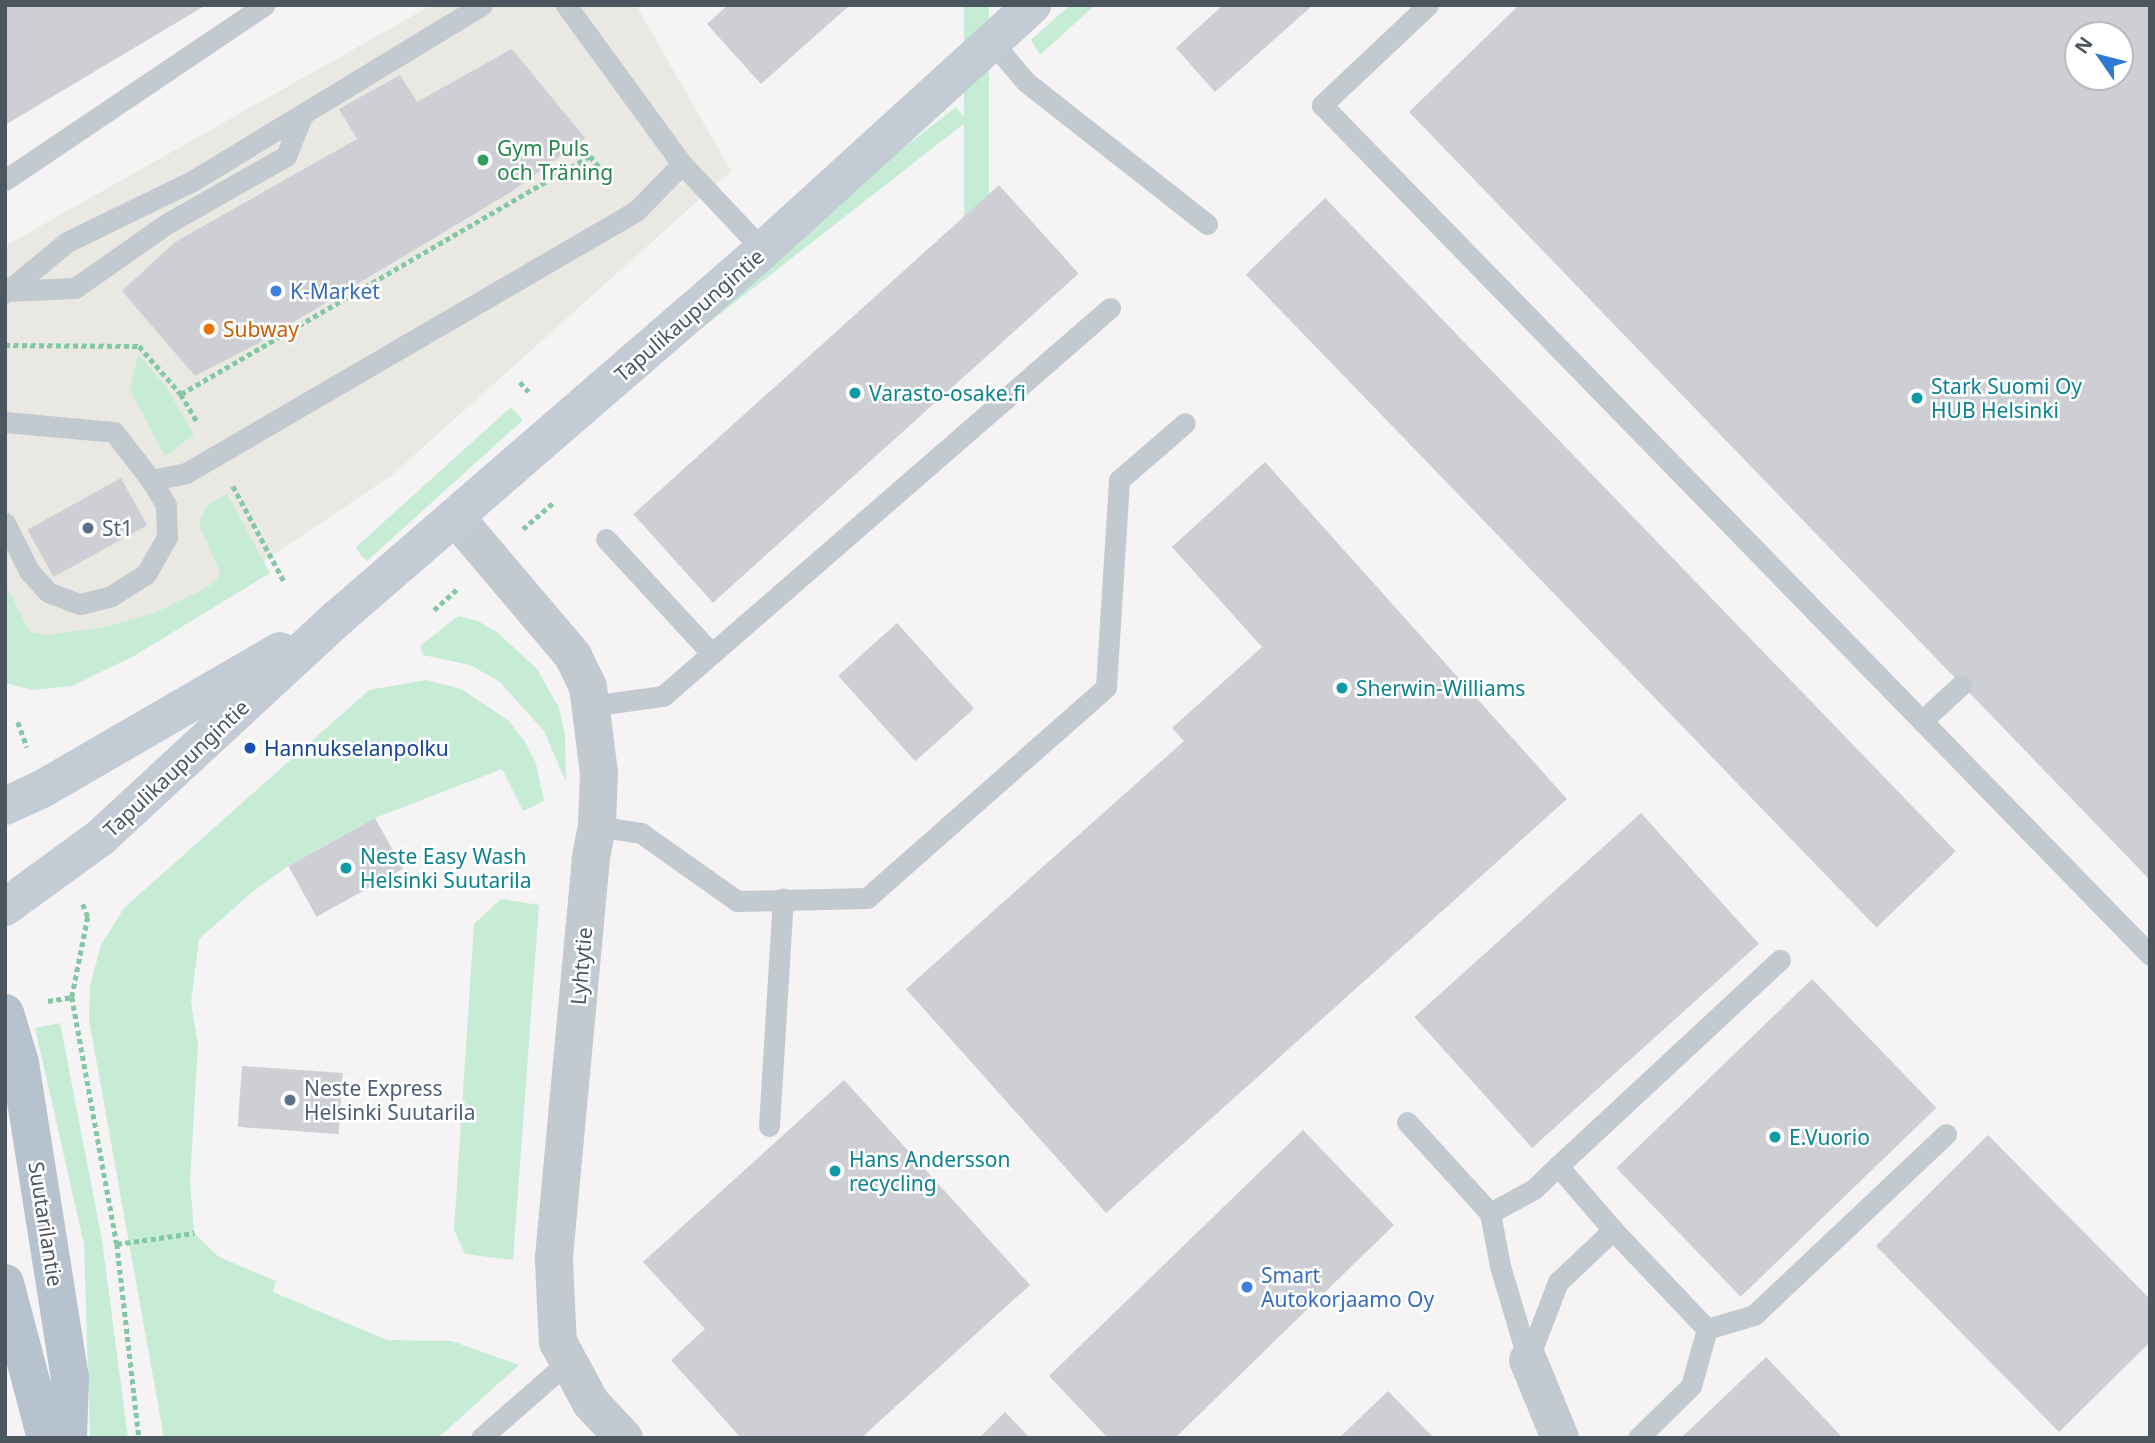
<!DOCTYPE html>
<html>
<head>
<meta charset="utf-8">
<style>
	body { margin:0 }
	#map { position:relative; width:2155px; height:1443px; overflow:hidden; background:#f5f3f3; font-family:"Noto Sans",sans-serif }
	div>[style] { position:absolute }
	.commercial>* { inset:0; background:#eae8e2 }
	.green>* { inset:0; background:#c7ecd5; transform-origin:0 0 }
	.building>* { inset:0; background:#cdcfd4; transform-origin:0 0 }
	.path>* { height:4.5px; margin-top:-2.25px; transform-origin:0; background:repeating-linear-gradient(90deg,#82c8a4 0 5px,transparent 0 8.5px) }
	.service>* { height:21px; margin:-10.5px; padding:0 10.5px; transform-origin:10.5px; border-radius:10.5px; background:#c2cad0 }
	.minor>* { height:38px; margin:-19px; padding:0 19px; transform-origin:19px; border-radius:19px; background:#c2cad0 }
	.secondary>* { height:38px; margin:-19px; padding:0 19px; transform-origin:19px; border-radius:19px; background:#c3cbd4 }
	.primary>* { height:38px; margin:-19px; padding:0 19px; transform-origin:19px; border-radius:19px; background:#b6c2ce }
	.dots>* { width:19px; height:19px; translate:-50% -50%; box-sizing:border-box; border:4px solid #fff; border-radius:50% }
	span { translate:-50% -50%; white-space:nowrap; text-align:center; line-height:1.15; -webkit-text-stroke:5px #fff; paint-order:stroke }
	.leisure-label { font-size:21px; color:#27864d }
	.left { translate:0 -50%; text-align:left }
	.shop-label { font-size:21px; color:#366cbe }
	.street-label { font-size:21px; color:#4c565f }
	.food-label { font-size:21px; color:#c56008 }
	.culture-label { font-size:21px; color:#0d838f }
	.service-label { font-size:21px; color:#4e5e75 }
	.transit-label { font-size:21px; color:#164399 }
	.frame { position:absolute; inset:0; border:7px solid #4c565f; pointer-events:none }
	.north { position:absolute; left:2064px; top:21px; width:70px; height:70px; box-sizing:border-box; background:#fff; border:2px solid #b7bbbf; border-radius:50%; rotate:305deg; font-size:19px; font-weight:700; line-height:28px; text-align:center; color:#4c565f }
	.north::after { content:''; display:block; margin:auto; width:24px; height:32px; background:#2e79d4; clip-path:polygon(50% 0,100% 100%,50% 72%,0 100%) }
</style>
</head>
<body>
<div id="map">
	<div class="commercial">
		<i style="clip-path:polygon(432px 5px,636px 5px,731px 171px,392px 475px,221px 590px,105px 651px,5px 645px,5px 246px)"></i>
	</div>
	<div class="green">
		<i style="left:964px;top:5px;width:25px;height:272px"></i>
		<i style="clip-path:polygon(1070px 5px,1095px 5px,1040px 55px,1031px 40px)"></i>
		<i style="left:956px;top:107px;width:18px;height:489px;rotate:52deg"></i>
		<i style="clip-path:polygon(138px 354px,167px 388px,194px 435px,165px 456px,130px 390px)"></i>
		<i style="clip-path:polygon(511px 407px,523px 420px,367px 561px,361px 556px,356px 547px)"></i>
		<i style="clip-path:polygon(227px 494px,270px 573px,134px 656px,72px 686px,33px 690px,5px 683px,5px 583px,30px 632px,46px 635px,104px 627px,152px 614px,208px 587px,219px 577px,219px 570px,199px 524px,206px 506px)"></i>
		<i style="clip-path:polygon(458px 616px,478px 621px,498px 633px,537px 669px,559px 708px,565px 735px,566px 782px,544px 731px,500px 682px,470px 665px,423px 655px,420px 646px)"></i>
		<i style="clip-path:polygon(426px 680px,461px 689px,508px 720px,525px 742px,536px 764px,544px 801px,523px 811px,502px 769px,375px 818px,288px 866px,250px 894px,199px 939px,191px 1002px,198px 1045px,190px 1180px,194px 1233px,219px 1257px,276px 1281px,273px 1292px,387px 1340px,452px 1341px,519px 1365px,438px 1438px,164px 1438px,89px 1020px,90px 986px,101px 945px,124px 908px,369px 690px)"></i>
		<i style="clip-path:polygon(501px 899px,539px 905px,513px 1260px,465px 1254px,454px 1230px,474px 924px)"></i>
		<i style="clip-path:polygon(60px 1023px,102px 1240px,128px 1438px,90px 1438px,84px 1244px,35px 1028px)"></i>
	</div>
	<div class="building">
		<i style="clip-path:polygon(5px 5px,206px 5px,5px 125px)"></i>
		<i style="clip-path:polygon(728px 5px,850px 5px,761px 84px,707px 24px)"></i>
		<i style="clip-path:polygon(1223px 5px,1313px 5px,1215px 92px,1176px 48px)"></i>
		<i style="clip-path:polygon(evenodd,1519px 5px,2150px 5px,2150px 880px,1409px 112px,1519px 5px,2078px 35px,2120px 35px,2120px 77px,2078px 77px,2078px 35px)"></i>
		<i style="clip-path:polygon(512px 49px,585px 138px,511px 192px,257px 344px,195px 376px,122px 291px,175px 242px,357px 139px,339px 109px,400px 75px,417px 102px)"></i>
		<i style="left:999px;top:185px;width:119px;height:492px;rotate:48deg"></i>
		<i style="left:1325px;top:198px;width:908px;height:110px;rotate:46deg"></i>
		<i style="clip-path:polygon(1265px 462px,1567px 799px,1106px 1213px,906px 989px,1184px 741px,1172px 728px,1262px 647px,1172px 547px)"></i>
		<i style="left:121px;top:478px;width:54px;height:107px;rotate:61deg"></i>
		<i style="left:897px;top:623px;width:115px;height:79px;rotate:48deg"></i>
		<i style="left:1641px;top:813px;width:176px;height:305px;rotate:48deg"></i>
		<i style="left:375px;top:818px;width:58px;height:99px;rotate:61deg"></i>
		<i style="left:1812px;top:979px;width:179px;height:272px;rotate:46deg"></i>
		<i style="left:242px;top:1066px;width:101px;height:61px;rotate:4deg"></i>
		<i style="clip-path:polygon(844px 1080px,1030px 1285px,861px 1438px,741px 1438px,671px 1360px,705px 1329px,643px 1262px)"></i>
		<i style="clip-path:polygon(1303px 1130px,1394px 1225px,1175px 1438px,1108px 1438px,1049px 1376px)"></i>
		<i style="clip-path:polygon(1988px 1135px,2150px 1299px,2150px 1342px,2059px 1432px,1876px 1246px)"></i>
		<i style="clip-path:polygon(1766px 1357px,1843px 1438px,1681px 1438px)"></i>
		<i style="clip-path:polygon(1388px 1391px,1434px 1438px,1339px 1438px)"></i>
		<i style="clip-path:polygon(1005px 1412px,1030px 1438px,979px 1438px)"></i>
	</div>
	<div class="path">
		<i style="left:5px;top:345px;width:134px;rotate:0.4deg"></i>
		<i style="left:139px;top:346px;width:64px;rotate:48.8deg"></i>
		<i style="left:181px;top:394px;width:34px;rotate:60deg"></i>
		<i style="left:520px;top:382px;width:13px;rotate:48deg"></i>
		<i style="left:181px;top:394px;width:473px;rotate:-30.2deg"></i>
		<i style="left:590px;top:156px;width:35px;rotate:50deg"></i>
		<i style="left:233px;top:486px;width:108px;rotate:61.8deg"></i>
		<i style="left:523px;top:529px;width:40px;rotate:-41deg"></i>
		<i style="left:434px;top:610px;width:31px;rotate:-42deg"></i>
		<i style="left:18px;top:722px;width:27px;rotate:70deg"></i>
		<i style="left:83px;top:904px;width:14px;rotate:69deg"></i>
		<i style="left:88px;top:917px;width:82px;rotate:101.3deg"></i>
		<i style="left:72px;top:997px;width:251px;rotate:79.7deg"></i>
		<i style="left:117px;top:1244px;width:195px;rotate:83.5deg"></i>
		<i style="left:48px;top:1001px;width:24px;rotate:-9deg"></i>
		<i style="left:117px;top:1244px;width:78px;rotate:-8.1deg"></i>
	</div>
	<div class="service">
		<i style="left:566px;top:5px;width:197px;rotate:53.9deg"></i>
		<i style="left:682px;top:164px;width:118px;rotate:46.7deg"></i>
		<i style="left:1428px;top:5px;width:146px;rotate:136.7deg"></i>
		<i style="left:1322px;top:105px;width:1187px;rotate:45.75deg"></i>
		<i style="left:992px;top:42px;width:52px;rotate:49.6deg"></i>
		<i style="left:1026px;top:82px;width:230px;rotate:38.1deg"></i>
		<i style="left:5px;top:180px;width:313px;rotate:-34deg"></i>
		<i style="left:8px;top:291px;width:67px;rotate:-2.6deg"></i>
		<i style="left:75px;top:288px;width:113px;rotate:-35deg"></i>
		<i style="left:168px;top:223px;width:136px;rotate:-29.6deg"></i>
		<i style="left:286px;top:156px;width:43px;rotate:-68.2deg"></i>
		<i style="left:5px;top:293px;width:80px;rotate:-39.4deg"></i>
		<i style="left:67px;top:242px;width:141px;rotate:-26deg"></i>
		<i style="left:194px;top:180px;width:337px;rotate:-31.3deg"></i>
		<i style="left:5px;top:422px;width:109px;rotate:5.2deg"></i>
		<i style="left:114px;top:432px;width:61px;rotate:52.4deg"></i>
		<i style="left:151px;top:480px;width:36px;rotate:-11deg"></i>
		<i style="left:186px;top:473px;width:521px;rotate:-30.21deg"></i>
		<i style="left:636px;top:211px;width:66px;rotate:-45.6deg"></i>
		<i style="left:5px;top:523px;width:54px;rotate:63.4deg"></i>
		<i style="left:29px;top:571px;width:28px;rotate:48deg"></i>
		<i style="left:48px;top:592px;width:34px;rotate:21deg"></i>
		<i style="left:80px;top:604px;width:32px;rotate:-14deg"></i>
		<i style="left:111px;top:596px;width:41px;rotate:-32.2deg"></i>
		<i style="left:146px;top:574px;width:43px;rotate:-60.4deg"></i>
		<i style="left:167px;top:537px;width:32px;rotate:-92deg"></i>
		<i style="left:166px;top:505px;width:29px;rotate:-121deg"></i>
		<i style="left:606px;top:539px;width:156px;rotate:47.3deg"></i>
		<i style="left:590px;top:706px;width:74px;rotate:-7.8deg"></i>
		<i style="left:663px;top:696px;width:592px;rotate:-40.96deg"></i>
		<i style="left:1922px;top:721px;width:53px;rotate:-42.7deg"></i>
		<i style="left:597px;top:826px;width:45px;rotate:9deg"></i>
		<i style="left:641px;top:833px;width:118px;rotate:35.3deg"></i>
		<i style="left:737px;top:901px;width:130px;rotate:-1.3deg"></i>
		<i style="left:867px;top:898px;width:319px;rotate:-41.4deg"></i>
		<i style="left:1106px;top:687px;width:207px;rotate:-86.4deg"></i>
		<i style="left:1119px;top:480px;width:87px;rotate:-40.8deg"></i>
		<i style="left:1407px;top:1122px;width:123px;rotate:47.6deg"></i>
		<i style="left:1490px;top:1213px;width:54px;rotate:79.3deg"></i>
		<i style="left:1500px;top:1266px;width:98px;rotate:73.4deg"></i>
		<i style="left:769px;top:1126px;width:228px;rotate:-86.5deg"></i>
		<i style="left:1558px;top:1166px;width:303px;rotate:-42.9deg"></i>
		<i style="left:1490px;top:1213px;width:50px;rotate:-28.6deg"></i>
		<i style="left:1534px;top:1189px;width:33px;rotate:-44deg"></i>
		<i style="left:1558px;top:1166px;width:84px;rotate:49.3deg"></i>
		<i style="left:1613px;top:1230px;width:137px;rotate:46.5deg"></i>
		<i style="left:1707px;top:1329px;width:49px;rotate:-16.6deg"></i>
		<i style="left:1754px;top:1315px;width:264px;rotate:-43.3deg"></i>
		<i style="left:1528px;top:1360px;width:84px;rotate:-69deg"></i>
		<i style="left:1558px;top:1282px;width:76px;rotate:-43.4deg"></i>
		<i style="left:481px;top:1438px;width:117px;rotate:-41.2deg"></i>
		<i style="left:1638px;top:1438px;width:74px;rotate:-44.5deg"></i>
		<i style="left:1691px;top:1386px;width:59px;rotate:-74.3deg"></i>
	</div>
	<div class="minor">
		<i style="left:457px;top:519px;width:180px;rotate:49.7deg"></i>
		<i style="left:573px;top:656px;width:34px;rotate:64deg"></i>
		<i style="left:588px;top:687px;width:87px;rotate:82.7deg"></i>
		<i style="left:599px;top:773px;width:53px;rotate:92.2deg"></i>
		<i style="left:597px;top:826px;width:33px;rotate:101deg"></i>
		<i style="left:591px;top:858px;width:404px;rotate:95.3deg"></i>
		<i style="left:554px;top:1260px;width:45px;rotate:87.5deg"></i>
		<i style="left:556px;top:1305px;width:37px;rotate:87deg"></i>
		<i style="left:558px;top:1342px;width:69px;rotate:61.6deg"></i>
		<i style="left:591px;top:1403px;width:48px;rotate:46.7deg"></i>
		<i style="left:1528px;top:1360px;width:84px;rotate:67.7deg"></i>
	</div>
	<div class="secondary">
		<i style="left:5px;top:806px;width:41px;rotate:-24.7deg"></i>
		<i style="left:42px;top:789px;width:275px;rotate:-30.1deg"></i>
		<i style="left:5px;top:907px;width:117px;rotate:-36deg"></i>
		<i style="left:100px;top:838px;width:326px;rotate:-42.8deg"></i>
		<i style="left:339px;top:617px;width:561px;rotate:-40.88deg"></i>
		<i style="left:763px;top:250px;width:364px;rotate:-42.3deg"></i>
	</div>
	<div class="primary">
		<i style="left:5px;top:1013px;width:52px;rotate:73.3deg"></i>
		<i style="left:20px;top:1063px;width:318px;rotate:81deg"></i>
		<i style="left:70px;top:1377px;width:61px;rotate:91.9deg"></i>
		<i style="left:5px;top:1283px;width:160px;rotate:75.2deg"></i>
	</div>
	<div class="dots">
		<i style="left:483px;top:160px;background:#2e9e5b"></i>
		<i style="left:276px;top:291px;background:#3f7fe0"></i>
		<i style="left:209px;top:329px;background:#e8710a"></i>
		<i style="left:855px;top:393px;background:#0f9aa8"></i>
		<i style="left:1917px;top:398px;background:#0f9aa8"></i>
		<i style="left:88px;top:528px;background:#5c6f8a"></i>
		<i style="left:1342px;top:688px;background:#0f9aa8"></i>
		<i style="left:250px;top:748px;background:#1a4fb4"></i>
		<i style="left:346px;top:868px;background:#0f9aa8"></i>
		<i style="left:290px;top:1100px;background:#5c6f8a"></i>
		<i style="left:1775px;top:1137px;background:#0f9aa8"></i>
		<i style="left:835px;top:1171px;background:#0f9aa8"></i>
		<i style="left:1247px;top:1287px;background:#3f7fe0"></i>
	</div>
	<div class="leisure-label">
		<span class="left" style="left:497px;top:160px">Gym Puls<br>och Träning</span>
	</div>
	<div class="shop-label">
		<span class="left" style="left:290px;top:291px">K-Market</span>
		<span class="left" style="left:1261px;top:1287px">Smart<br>Autokorjaamo Oy</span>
	</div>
	<div class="street-label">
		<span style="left:689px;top:315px;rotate:-41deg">Tapulikaupungintie</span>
		<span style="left:176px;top:768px;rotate:-43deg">Tapulikaupungintie</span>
		<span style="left:581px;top:966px;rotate:-85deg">Lyhtytie</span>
		<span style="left:46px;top:1224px;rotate:81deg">Suutarilantie</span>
	</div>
	<div class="food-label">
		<span class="left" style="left:223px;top:329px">Subway</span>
	</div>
	<div class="culture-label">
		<span class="left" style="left:1931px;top:398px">Stark Suomi Oy<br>HUB Helsinki</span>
		<span class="left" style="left:869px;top:393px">Varasto-osake.fi</span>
		<span class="left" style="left:1356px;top:688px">Sherwin-Williams</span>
		<span class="left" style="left:360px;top:868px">Neste Easy Wash<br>Helsinki Suutarila</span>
		<span class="left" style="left:1789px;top:1137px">E.Vuorio</span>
		<span class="left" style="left:849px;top:1171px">Hans Andersson<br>recycling</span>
	</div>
	<div class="service-label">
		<span class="left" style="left:102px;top:528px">St1</span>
		<span class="left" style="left:304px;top:1100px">Neste Express<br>Helsinki Suutarila</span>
	</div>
	<div class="transit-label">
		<span class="left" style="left:264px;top:748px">Hannukselanpolku</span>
	</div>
	<div class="frame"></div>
	<div class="north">N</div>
</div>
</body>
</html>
